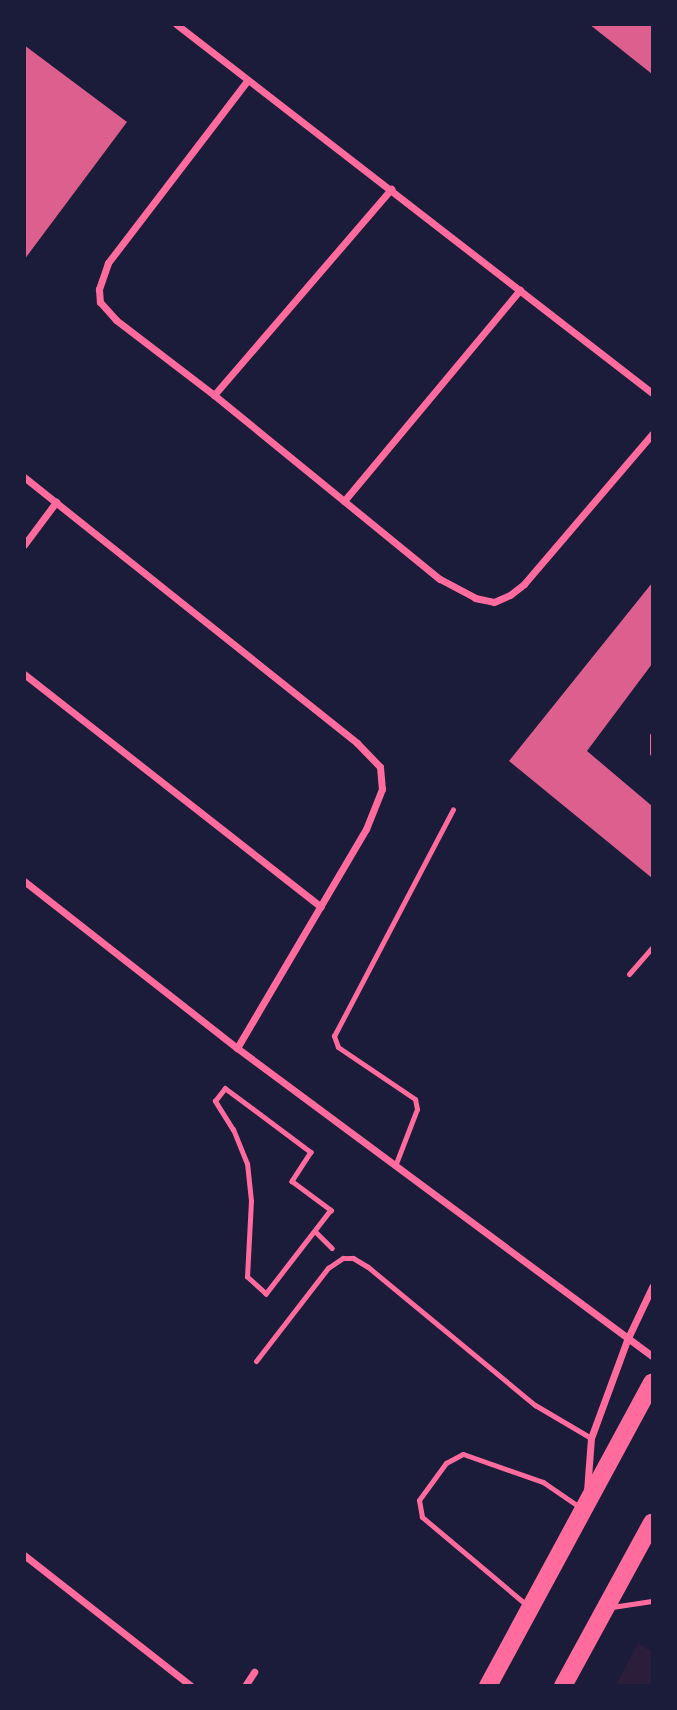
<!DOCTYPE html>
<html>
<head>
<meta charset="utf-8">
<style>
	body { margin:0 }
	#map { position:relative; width:677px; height:1710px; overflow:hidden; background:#1b1b3a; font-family:Jost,sans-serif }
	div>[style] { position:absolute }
	.green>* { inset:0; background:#2a1e3b }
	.building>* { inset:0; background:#dd5f8e }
	.path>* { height:4.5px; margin:-2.25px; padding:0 2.25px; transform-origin:2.25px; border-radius:2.25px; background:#ff6b9d }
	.service>* { height:5px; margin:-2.5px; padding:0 2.5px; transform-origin:2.5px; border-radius:2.5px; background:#ff6b9d }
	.minor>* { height:7px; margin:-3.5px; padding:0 3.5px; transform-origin:3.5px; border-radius:3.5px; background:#ff6b9d }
	.primary>* { height:18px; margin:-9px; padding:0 9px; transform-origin:9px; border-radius:9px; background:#ff6b9d }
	span { translate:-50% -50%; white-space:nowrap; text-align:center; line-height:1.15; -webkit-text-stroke:5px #1b1b3a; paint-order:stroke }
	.frame { position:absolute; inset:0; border:26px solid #1b1b3a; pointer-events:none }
</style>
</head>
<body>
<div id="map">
	<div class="green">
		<i style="clip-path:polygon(638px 1643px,652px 1652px,652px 1685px,616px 1685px)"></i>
	</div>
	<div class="building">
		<i style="clip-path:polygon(589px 24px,652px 24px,652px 74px)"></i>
		<i style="clip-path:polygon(24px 45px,127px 122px,24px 260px)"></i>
		<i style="clip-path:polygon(652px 583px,652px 664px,587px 751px,652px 806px,652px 878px,509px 761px)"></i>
	</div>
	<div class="path">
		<i style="left:225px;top:1088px;width:107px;rotate:36.7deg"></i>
		<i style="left:311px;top:1152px;width:35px;rotate:123deg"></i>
		<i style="left:292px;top:1181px;width:49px;rotate:36.6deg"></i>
		<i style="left:331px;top:1210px;width:106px;rotate:127.7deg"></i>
		<i style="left:266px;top:1294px;width:25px;rotate:-138deg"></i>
		<i style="left:247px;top:1277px;width:76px;rotate:-87deg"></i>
		<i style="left:251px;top:1201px;width:37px;rotate:-96deg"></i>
		<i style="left:247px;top:1164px;width:37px;rotate:-112deg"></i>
		<i style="left:233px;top:1130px;width:34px;rotate:-122deg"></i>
		<i style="left:215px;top:1101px;width:16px;rotate:-52deg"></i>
		<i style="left:315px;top:1231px;width:24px;rotate:45deg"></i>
	</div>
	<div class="service">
		<i style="left:652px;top:735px;width:18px;rotate:90deg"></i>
		<i style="left:629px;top:974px;width:35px;rotate:-49deg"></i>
		<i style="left:395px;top:1166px;width:61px;rotate:-68.9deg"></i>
		<i style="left:417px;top:1109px;width:10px;rotate:-101deg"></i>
		<i style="left:415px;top:1099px;width:93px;rotate:-146deg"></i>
		<i style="left:338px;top:1047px;width:12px;rotate:-110deg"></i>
		<i style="left:334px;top:1036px;width:256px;rotate:-62.3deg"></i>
		<i style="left:256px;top:1361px;width:118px;rotate:-52.3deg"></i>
		<i style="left:328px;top:1268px;width:18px;rotate:-34deg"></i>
		<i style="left:343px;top:1258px;width:10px"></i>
		<i style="left:353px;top:1258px;width:17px;rotate:31deg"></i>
		<i style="left:368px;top:1267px;width:217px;rotate:39.6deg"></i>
		<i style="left:535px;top:1405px;width:65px;rotate:30.5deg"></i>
		<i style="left:529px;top:1607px;width:140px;rotate:-139.9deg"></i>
		<i style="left:422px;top:1517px;width:17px;rotate:-100deg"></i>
		<i style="left:419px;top:1500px;width:46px;rotate:-53.9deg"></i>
		<i style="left:446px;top:1463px;width:19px;rotate:-28deg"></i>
		<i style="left:463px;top:1454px;width:85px;rotate:19.3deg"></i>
		<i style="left:543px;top:1482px;width:46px;rotate:34.4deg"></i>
		<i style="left:612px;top:1607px;width:40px;rotate:-8.5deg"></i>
	</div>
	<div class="minor">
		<i style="left:176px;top:24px;width:602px;rotate:37.78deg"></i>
		<i style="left:247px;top:81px;width:229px;rotate:127.4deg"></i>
		<i style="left:108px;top:263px;width:28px;rotate:109deg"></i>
		<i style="left:99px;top:289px;width:13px;rotate:86deg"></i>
		<i style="left:100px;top:302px;width:24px;rotate:48deg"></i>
		<i style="left:116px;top:320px;width:123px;rotate:37.4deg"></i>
		<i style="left:214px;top:395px;width:291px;rotate:39.2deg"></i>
		<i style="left:440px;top:579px;width:40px;rotate:28deg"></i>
		<i style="left:475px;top:598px;width:19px;rotate:12deg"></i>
		<i style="left:494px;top:602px;width:17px;rotate:-24deg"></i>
		<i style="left:510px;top:595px;width:18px;rotate:-38deg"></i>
		<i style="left:524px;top:584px;width:197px;rotate:-49.5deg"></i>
		<i style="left:214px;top:395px;width:272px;rotate:-49.3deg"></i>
		<i style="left:24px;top:477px;width:426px;rotate:38.6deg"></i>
		<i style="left:357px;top:743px;width:33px;rotate:46deg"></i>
		<i style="left:380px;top:767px;width:22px;rotate:85deg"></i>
		<i style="left:382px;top:789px;width:43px;rotate:111.8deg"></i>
		<i style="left:366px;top:829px;width:254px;rotate:120.5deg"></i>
		<i style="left:344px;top:501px;width:275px;rotate:-50.2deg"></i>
		<i style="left:24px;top:545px;width:54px;rotate:-53.3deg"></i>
		<i style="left:24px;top:674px;width:377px;rotate:38.1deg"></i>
		<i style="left:24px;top:881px;width:271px;rotate:38.1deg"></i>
		<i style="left:237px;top:1048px;width:517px;rotate:36.58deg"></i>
		<i style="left:587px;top:1491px;width:53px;rotate:-85.7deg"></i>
		<i style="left:591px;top:1438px;width:104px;rotate:-69.8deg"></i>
		<i style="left:627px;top:1340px;width:59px;rotate:-64.7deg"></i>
		<i style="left:24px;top:1555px;width:212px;rotate:38.1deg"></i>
		<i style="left:245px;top:1686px;width:17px;rotate:-57deg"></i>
	</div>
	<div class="primary">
		<i style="left:488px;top:1686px;width:345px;rotate:-61.6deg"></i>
		<i style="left:563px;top:1686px;width:186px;rotate:-61.4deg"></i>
	</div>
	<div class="frame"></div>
</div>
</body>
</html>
